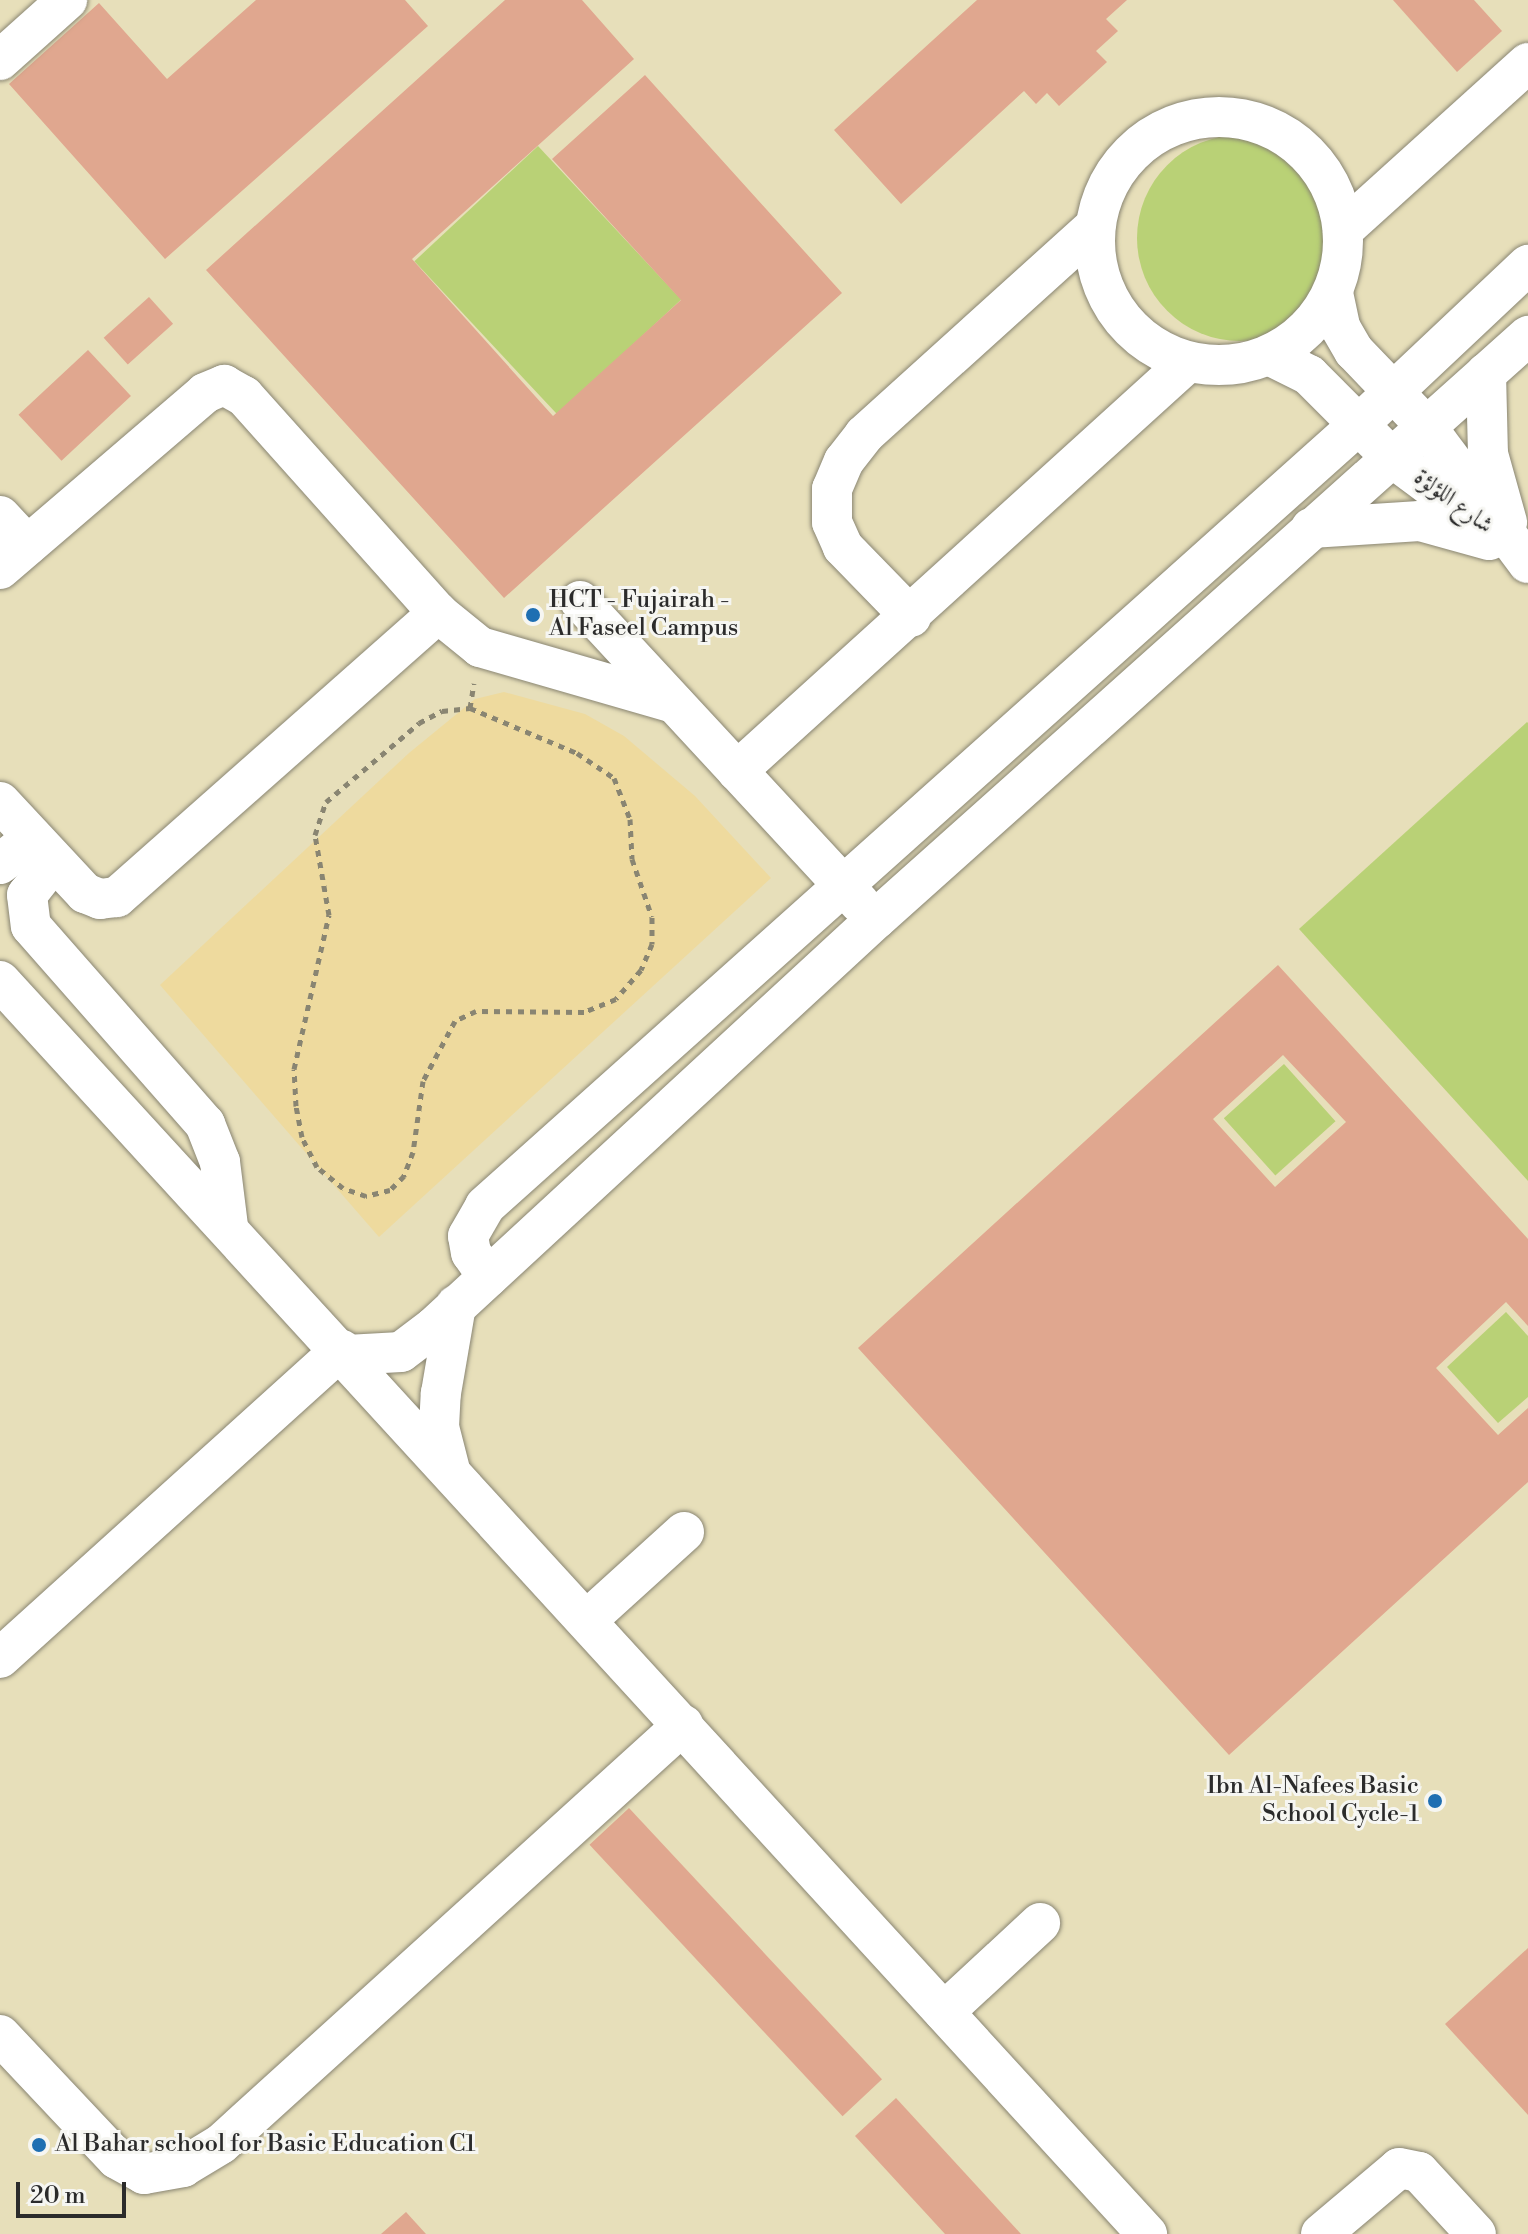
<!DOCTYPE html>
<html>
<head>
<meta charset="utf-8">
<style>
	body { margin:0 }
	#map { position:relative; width:1528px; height:2234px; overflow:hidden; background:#e7dfba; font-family:"Libre Bodoni",Amiri,serif }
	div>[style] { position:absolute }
	.green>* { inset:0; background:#b9d176; transform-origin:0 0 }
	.round { border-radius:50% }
	.sand>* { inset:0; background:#eeda9e }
	.building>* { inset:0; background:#e0a78f; transform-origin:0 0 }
	.path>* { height:5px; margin-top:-2.5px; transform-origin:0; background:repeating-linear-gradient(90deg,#898572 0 6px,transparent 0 12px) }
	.roads { filter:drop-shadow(0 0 2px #898572) drop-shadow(0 0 2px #898572) }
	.minor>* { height:40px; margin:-20px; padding:0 20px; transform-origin:20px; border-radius:20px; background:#fff }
	.minor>.ring { margin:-20px; padding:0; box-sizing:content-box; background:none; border:40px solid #fff; border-radius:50% }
	.dots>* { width:22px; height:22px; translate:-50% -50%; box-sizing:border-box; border:4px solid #f6f6f2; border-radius:50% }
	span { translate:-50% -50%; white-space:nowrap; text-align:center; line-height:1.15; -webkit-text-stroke:6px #f6f6f2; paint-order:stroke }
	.street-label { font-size:24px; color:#2b2b2b }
	.poi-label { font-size:24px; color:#2b2b2b }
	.left { translate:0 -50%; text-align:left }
	.right { translate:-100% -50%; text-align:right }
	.scale { position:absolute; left:16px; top:2182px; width:110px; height:36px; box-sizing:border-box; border:4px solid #2b2b2b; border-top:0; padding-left:10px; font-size:24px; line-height:28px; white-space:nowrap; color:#2b2b2b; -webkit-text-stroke:6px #f6f6f2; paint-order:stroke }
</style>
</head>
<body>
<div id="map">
	<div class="green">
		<i class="round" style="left:1137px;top:135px;width:206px;height:206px"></i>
		<i style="left:538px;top:146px;width:210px;height:169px;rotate:47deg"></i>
		<i style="clip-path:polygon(1527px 722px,1528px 723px,1528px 1181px,1299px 929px)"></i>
		<i style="left:1284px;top:1064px;width:77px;height:81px;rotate:48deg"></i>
		<i style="clip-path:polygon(1506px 1312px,1528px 1336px,1528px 1397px,1498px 1423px,1447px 1367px)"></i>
	</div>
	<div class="sand">
		<i style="clip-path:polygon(504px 692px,585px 714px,624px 736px,695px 796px,771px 878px,379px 1237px,160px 985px,409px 753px,475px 699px)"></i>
	</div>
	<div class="building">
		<i style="clip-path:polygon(256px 0,405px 0,428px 26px,165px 259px,9px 84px,99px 3px,167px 79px)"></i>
		<i style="clip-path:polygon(505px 0,582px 0,634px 59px,412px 259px,553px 416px,681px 300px,552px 159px,645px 75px,842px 293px,504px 598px,206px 270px)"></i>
		<i style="clip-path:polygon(977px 0,1127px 0,1106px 19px,1118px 31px,1096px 51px,1107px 62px,1059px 106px,1047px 93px,1036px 104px,1024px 91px,901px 204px,834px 130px)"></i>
		<i style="clip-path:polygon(1393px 0,1474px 0,1502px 31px,1457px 72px)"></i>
		<i style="left:149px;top:297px;width:36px;height:61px;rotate:48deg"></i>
		<i style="left:88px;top:350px;width:63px;height:95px;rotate:47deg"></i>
		<i style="clip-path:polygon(evenodd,1278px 965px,1528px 1239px,1528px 1326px,1506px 1302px,1436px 1368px,1498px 1435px,1528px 1408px,1528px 1482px,1229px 1755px,858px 1348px,1278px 965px,1283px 1055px,1346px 1122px,1275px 1187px,1213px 1119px,1283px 1055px)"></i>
		<i style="left:629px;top:1808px;width:371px;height:54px;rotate:47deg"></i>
		<i style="clip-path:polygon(1528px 1948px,1528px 2115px,1445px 2024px)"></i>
		<i style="clip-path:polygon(896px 2098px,1021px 2234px,945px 2234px,855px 2136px)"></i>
		<i style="clip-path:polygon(406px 2212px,426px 2234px,381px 2234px)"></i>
	</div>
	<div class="path">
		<i style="left:470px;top:708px;width:116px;rotate:22.8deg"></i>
		<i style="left:577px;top:753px;width:45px;rotate:34deg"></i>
		<i style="left:614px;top:778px;width:44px;rotate:68.7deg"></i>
		<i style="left:630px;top:819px;width:40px;rotate:87.1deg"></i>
		<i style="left:632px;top:859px;width:61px;rotate:71deg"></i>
		<i style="left:652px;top:917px;width:27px;rotate:90deg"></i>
		<i style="left:652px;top:944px;width:28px;rotate:113deg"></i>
		<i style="left:641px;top:970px;width:38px;rotate:131deg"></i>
		<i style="left:616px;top:999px;width:35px;rotate:158deg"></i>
		<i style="left:584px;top:1012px;width:108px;rotate:-179.5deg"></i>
		<i style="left:476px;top:1011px;width:23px;rotate:155deg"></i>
		<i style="left:455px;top:1021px;width:68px;rotate:118.1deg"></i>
		<i style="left:423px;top:1081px;width:72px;rotate:98deg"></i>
		<i style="left:413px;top:1152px;width:26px;rotate:111deg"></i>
		<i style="left:404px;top:1176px;width:20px;rotate:135deg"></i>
		<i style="left:390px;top:1190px;width:25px;rotate:166deg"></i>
		<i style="left:366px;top:1196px;width:24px;rotate:-161deg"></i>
		<i style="left:343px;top:1188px;width:33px;rotate:-141deg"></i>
		<i style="left:317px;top:1167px;width:34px;rotate:-117deg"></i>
		<i style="left:302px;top:1137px;width:32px;rotate:-101deg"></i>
		<i style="left:296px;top:1106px;width:37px;rotate:-93deg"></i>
		<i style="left:294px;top:1069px;width:158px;rotate:-77.2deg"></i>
		<i style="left:329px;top:915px;width:81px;rotate:-99.9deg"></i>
		<i style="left:315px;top:835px;width:35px;rotate:-72deg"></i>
		<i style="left:326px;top:802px;width:122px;rotate:-40.3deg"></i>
		<i style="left:419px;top:723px;width:26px;rotate:-28deg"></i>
		<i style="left:442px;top:711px;width:28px;rotate:-6deg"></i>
		<i style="left:470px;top:708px;width:25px;rotate:-81deg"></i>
	</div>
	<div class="roads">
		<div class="minor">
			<i style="left:0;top:60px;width:90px;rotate:-41.8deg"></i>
			<i class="ring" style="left:1095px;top:117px;width:208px;height:208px"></i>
			<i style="left:1343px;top:230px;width:249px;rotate:-42.1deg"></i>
			<i style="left:1333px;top:293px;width:35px;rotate:78deg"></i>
			<i style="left:1340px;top:327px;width:28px;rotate:60deg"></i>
			<i style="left:1354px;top:351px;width:103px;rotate:46.2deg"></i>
			<i style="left:1425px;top:425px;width:172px;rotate:53.3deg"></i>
			<i style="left:1269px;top:355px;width:45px;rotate:26.6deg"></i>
			<i style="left:1309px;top:375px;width:115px;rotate:45deg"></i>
			<i style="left:1390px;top:456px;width:116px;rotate:36.6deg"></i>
			<i style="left:1486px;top:373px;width:81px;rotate:88.6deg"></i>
			<i style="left:1488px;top:454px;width:71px;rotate:74.4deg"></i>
			<i style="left:0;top:516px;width:40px;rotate:47deg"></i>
			<i style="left:1311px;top:528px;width:109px;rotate:-3.7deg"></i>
			<i style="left:1420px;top:521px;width:72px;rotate:15.4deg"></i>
			<i style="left:0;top:569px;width:270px;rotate:-40.6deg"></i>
			<i style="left:205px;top:393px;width:21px;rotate:-23deg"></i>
			<i style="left:224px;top:385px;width:23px;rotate:29deg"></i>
			<i style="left:244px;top:396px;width:291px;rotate:48.2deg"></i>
			<i style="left:438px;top:613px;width:54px;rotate:39deg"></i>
			<i style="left:480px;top:647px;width:202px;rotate:16.1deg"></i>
			<i style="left:580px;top:601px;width:412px;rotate:47.2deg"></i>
			<i style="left:911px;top:617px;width:98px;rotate:-134.2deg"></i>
			<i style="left:843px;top:547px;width:27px;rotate:-114deg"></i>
			<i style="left:832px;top:522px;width:33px;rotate:-90deg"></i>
			<i style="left:832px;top:489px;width:30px;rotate:-67deg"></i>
			<i style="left:844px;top:461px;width:33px;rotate:-52deg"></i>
			<i style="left:864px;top:435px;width:312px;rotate:-42.1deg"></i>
			<i style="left:737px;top:771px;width:609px;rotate:-42.2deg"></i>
			<i style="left:0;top:802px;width:125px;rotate:47deg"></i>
			<i style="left:85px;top:893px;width:16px;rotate:22deg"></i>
			<i style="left:100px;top:899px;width:17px;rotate:-7deg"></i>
			<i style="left:117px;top:897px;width:429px;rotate:-41.5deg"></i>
			<i style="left:53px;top:862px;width:42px;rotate:128.2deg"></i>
			<i style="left:27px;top:895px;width:31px;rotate:83deg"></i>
			<i style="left:31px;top:926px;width:264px;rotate:48.7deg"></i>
			<i style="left:205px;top:1124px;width:41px;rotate:68.5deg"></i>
			<i style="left:220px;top:1162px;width:64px;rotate:82.9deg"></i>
			<i style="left:0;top:864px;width:41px;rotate:-39.1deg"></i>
			<i style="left:0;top:981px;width:1699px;rotate:47.53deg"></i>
			<i style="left:488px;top:1277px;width:29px;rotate:-125deg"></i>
			<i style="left:471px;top:1253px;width:17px;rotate:-100deg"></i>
			<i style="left:468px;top:1236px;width:34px;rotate:-60deg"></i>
			<i style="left:485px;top:1206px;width:1170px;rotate:-41.81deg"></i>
			<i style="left:1357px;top:426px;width:235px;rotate:-43.3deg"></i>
			<i style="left:347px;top:1355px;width:54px;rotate:-3.2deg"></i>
			<i style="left:401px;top:1352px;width:41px;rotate:-37.1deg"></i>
			<i style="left:434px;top:1327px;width:602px;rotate:-42.71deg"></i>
			<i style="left:876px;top:919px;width:875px;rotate:-41.8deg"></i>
			<i style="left:450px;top:1470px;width:44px;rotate:-104.3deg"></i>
			<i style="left:439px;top:1427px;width:34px;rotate:-87deg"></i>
			<i style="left:441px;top:1393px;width:89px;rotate:-80.3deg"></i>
			<i style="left:587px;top:1620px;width:131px;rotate:-42.2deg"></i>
			<i style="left:0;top:1658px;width:460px;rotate:-42.1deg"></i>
			<i style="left:944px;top:2012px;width:131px;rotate:-42.8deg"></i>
			<i style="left:0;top:2035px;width:170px;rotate:46.7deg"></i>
			<i style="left:117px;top:2159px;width:31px;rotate:29deg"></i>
			<i style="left:144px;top:2174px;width:40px;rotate:-10deg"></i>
			<i style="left:183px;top:2167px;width:44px;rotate:-31.2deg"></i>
			<i style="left:221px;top:2144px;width:624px;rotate:-42.21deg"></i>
			<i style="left:1321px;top:2234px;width:102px;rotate:-40.2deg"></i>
			<i style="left:1399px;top:2168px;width:20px;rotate:11deg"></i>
			<i style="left:1419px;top:2172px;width:84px;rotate:47.4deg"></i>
		</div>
	</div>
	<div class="dots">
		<i style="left:533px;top:615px;background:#1f6fb2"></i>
		<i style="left:1435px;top:1801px;background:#1f6fb2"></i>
		<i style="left:39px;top:2145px;background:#1f6fb2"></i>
	</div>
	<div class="street-label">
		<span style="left:1453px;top:502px;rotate:36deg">شارع اللؤلؤة</span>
	</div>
	<div class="poi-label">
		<span class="left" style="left:549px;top:615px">HCT - Fujairah -<br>Al Faseel Campus</span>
		<span class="right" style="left:1419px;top:1801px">Ibn Al-Nafees Basic<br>School Cycle-1</span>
		<span class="left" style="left:55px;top:2145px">Al Bahar school for Basic Education C1</span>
	</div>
	<div class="scale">20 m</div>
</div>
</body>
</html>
